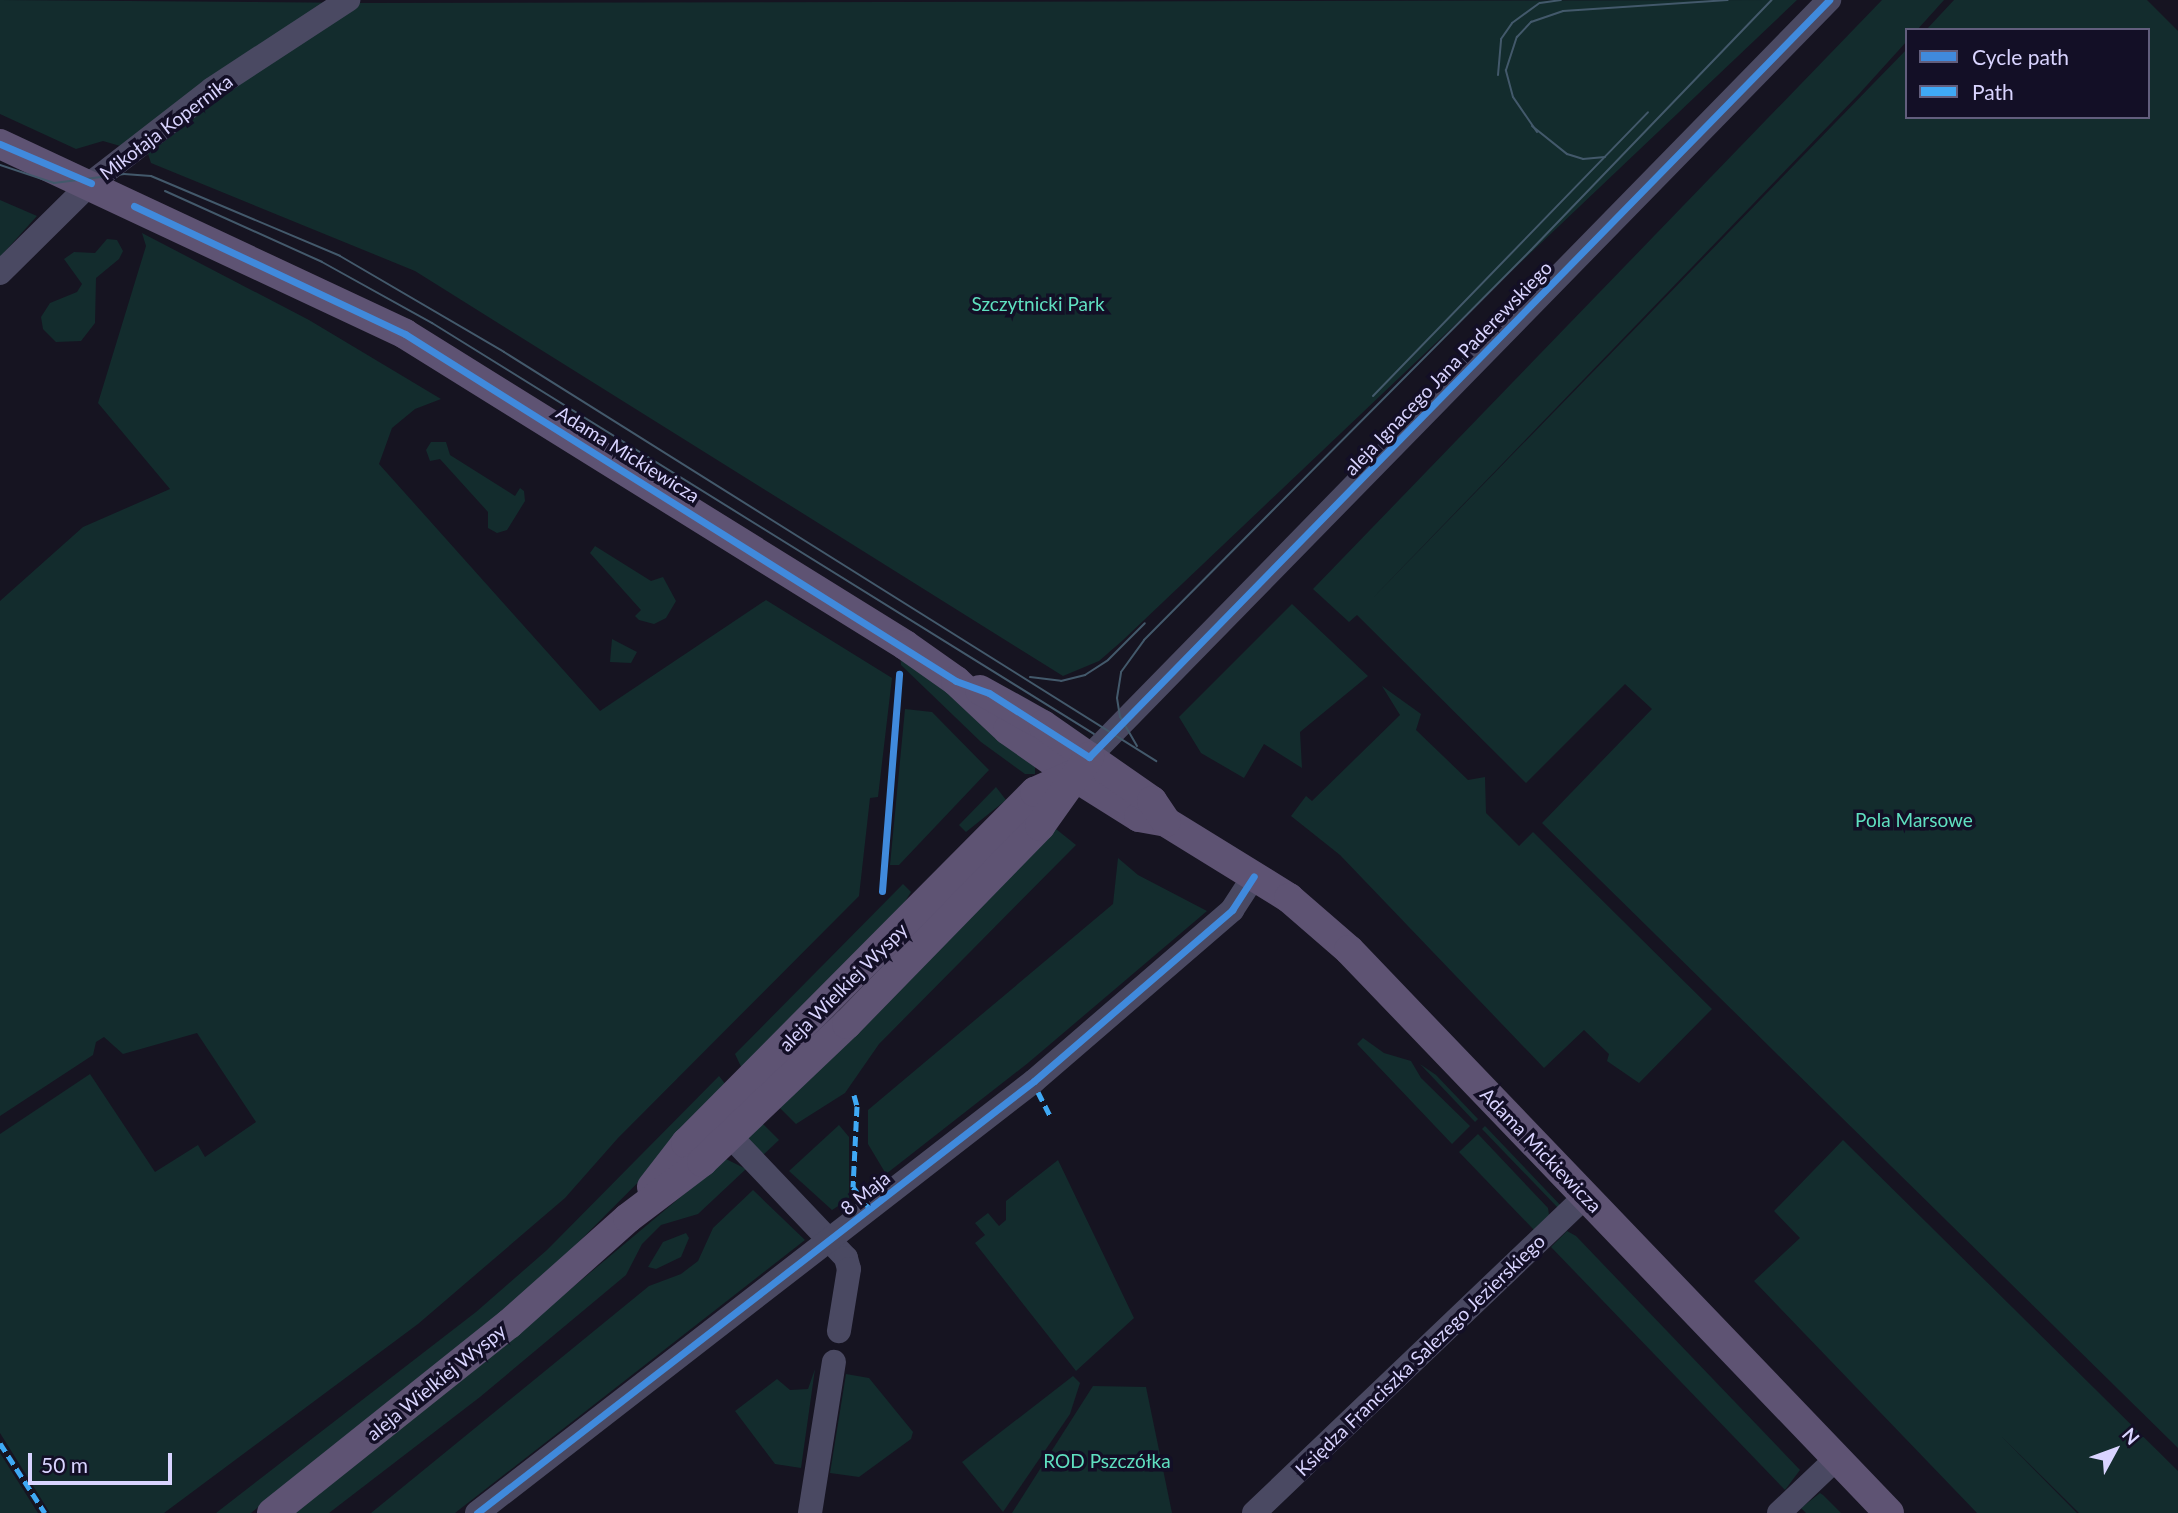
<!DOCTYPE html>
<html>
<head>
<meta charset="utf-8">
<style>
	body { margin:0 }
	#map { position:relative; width:2178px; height:1513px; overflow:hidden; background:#161421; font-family:Lato,sans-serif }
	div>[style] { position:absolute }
	.green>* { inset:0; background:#132c2d }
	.minor>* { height:24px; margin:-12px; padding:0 12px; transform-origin:12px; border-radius:12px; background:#4a4962 }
	.major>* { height:30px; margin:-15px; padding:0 15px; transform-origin:15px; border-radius:15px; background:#5e5373 }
	.tram>* { height:2px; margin:-1px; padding:0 1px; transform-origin:1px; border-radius:1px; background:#43596b }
	.quiet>* { height:5px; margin-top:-2.5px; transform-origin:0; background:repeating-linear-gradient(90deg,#3fa9f5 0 10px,transparent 0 15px) }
	.cycleway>* { height:7px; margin:-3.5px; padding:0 3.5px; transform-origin:3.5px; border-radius:3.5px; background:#408adc }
	span { translate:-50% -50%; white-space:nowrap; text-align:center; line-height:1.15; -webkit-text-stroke:7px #130f26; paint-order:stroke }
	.street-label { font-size:19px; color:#d9d4ff }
	.park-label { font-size:19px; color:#5fe0c0 }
	.legend { position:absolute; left:1905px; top:28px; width:245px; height:91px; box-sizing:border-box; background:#130f26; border:2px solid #625e7d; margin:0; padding:9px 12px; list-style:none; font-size:21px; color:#d9d4ff }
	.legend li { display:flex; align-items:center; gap:14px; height:35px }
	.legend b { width:35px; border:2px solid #625e7d }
	.north { position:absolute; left:2080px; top:1415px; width:70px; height:70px; -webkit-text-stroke:5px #130f26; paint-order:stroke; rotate:49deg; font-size:19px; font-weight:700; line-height:28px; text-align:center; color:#d9d4ff }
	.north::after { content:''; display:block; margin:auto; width:24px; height:32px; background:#d9d4ff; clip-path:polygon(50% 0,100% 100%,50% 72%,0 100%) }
	.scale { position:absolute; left:28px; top:1453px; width:144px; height:32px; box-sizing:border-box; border:4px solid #d9d4ff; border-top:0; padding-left:9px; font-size:21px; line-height:24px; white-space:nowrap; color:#d9d4ff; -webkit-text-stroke:5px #130f26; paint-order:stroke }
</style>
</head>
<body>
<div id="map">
	<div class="green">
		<i style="clip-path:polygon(0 0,364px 3px,1797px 0,1122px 641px,1099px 661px,1063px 676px,415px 271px,151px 163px,148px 154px,103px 141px,76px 149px,0 114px)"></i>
		<i style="clip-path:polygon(1882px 0,1944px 0,1917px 30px,1907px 30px,1907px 41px,1859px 94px,1367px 604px,1907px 49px,1907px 117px,2148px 117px,2148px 30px,1926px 30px,1954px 0,2147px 0,2178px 31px,2178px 1448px,1542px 823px,1652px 709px,1625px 684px,1526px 783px,1357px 615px,1349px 622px,1313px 589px)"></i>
		<i style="clip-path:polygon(0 200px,37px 216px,0 257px)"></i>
		<i style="clip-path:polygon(142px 233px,309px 320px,441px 399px,415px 409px,392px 428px,379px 464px,600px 711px,766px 600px,892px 678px,878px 797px,870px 798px,859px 896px,618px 1138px,565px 1198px,418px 1324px,164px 1513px,50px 1513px,0 1433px,0 1134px,90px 1074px,155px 1172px,198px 1145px,205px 1157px,256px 1122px,197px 1033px,123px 1054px,104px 1037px,96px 1042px,93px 1055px,0 1116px,0 601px,83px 527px,170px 489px,98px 403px,146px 246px)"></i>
		<i style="clip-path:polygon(107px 239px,117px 240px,123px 251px,119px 259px,96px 278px,95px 323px,81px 341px,56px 342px,43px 329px,41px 317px,50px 303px,77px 292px,82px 284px,64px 259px,74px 252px,95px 253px)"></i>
		<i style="clip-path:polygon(431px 442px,446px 442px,450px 455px,515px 496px,520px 488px,524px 491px,525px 501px,507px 530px,497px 533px,488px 528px,488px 512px,440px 459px,430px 461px,426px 450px)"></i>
		<i style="clip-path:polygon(595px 546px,651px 581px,663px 577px,676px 601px,666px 618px,654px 624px,639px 620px,635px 616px,641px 610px,590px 553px)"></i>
		<i style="clip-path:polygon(1292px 604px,1368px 676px,1300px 732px,1302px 768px,1264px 744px,1244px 778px,1201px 753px,1179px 717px)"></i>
		<i style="clip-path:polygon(612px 639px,637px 652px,631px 663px,610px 662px)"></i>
		<i style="clip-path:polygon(900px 652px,1035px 765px,1035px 774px,1025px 774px,981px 742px,901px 665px)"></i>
		<i style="clip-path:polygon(1382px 686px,1421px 714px,1416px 730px,1468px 780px,1485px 777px,1486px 813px,1519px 846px,1533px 832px,1712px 1009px,1639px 1083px,1607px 1061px,1609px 1054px,1584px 1030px,1544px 1068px,1340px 855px,1291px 816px,1306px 796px,1312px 801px,1400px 715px)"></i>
		<i style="clip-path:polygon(905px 709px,932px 712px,989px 770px,899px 865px,890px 865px)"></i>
		<i style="clip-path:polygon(996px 787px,1006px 800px,966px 832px,959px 825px)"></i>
		<i style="clip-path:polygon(1056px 829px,1076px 845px,879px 1044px,845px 1093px,796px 1124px,776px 1104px,874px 1014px)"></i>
		<i style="clip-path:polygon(1118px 858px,1138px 875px,1207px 911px,1028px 1063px,886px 1174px,868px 1144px,868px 1110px,1113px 904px)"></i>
		<i style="clip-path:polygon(903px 884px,911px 892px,898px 913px,744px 1073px,735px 1054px)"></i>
		<i style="clip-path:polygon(1363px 1038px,1384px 1053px,1411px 1061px,1421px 1078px,1470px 1126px,1452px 1144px,1357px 1044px)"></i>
		<i style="clip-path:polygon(1420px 1064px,1436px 1075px,1478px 1119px,1475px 1122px)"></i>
		<i style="clip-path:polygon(719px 1076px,730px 1090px,527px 1294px,251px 1513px,216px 1513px,476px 1312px,547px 1250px)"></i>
		<i style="clip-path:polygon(759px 1120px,779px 1140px,761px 1157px,749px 1145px,747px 1135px)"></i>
		<i style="clip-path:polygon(839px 1125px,849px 1137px,849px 1199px,832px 1210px,789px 1171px)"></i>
		<i style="clip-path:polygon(1485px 1126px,1563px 1208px,1560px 1210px,1482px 1129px)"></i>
		<i style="clip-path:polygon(1478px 1134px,1548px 1208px,1549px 1215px,1534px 1230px,1459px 1152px)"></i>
		<i style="clip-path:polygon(1843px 1140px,2178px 1471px,2178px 1513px,2079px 1513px,2001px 1436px,2077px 1513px,1977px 1513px,1754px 1281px,1800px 1238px,1774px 1211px)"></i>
		<i style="clip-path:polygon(726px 1159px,746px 1169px,698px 1214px,661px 1225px,642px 1244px,626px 1275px,480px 1397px,329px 1513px,289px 1513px,536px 1318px)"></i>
		<i style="clip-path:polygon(1058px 1160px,1134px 1318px,1076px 1371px,975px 1243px,985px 1235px,975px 1223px,988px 1213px,999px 1226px,1006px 1220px,1006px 1201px)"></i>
		<i style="clip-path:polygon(753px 1190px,805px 1240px,455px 1513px,371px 1513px,649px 1286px,681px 1274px,698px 1261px,713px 1228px)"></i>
		<i style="clip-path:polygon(1567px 1231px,1576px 1236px,1800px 1470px,1785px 1490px,1551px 1247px)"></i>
		<i style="clip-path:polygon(686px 1233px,689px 1238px,681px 1257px,656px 1269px,648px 1267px,663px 1242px)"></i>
		<i style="clip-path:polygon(815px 1369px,801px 1468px,775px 1464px,735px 1411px,777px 1379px,790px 1390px,808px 1389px)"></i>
		<i style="clip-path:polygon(846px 1374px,869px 1378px,913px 1432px,911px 1439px,859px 1477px,830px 1473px)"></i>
		<i style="clip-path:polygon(1073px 1376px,1080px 1383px,1070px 1414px,1003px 1512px,962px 1462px)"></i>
		<i style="clip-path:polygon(1093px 1386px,1146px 1387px,1172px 1513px,1012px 1513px)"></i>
		<i style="clip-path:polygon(0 1453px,38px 1513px,0 1513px)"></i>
		<i style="clip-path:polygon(1820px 1493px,1823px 1495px,1841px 1513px,1806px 1513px,1801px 1508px)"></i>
	</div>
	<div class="minor">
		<i style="left:0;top:273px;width:128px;rotate:-44.7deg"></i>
		<i style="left:91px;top:183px;width:153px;rotate:-37.8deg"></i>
		<i style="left:212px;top:89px;width:163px;rotate:-33.2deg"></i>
		<i style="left:1089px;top:757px;width:1059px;rotate:-45.65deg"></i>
		<i style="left:730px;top:1136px;width:168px;rotate:46.4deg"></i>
		<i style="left:846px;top:1258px;width:11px;rotate:75deg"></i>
		<i style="left:849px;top:1269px;width:63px;rotate:99.2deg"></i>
		<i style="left:477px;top:1513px;width:705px;rotate:-37.8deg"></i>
		<i style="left:1034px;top:1081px;width:262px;rotate:-40.8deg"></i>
		<i style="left:1232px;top:910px;width:40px;rotate:-57.1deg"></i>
		<i style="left:810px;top:1513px;width:153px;rotate:-81deg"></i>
		<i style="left:1254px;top:1513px;width:459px;rotate:-43.7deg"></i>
		<i style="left:1779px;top:1513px;width:79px;rotate:-43.5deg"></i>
	</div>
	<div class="major">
		<i style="left:0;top:144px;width:447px;rotate:25.1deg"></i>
		<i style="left:405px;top:334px;width:589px;rotate:31.88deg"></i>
		<i style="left:905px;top:645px;width:62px;rotate:35.2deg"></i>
		<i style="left:956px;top:681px;width:71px;rotate:43.3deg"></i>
		<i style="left:1008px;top:730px;width:78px;rotate:35.1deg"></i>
		<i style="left:1072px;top:775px;width:79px;rotate:32.1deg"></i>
		<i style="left:1139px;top:817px;width:27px;rotate:10deg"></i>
		<i style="left:1166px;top:822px;width:145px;rotate:31.7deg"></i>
		<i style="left:1289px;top:898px;width:79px;rotate:40.9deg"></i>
		<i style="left:1349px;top:950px;width:780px;rotate:46.19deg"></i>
		<i style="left:980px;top:690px;width:72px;rotate:29.1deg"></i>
		<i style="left:1043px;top:725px;width:133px;rotate:34.9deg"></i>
		<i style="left:1152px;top:801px;width:25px;rotate:56deg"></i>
		<i style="left:652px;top:1187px;width:56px;rotate:-52.3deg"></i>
		<i style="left:686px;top:1143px;width:495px;rotate:-45.2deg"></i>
		<i style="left:1035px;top:792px;width:41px;rotate:-24.7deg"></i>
		<i style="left:272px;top:1513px;width:303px;rotate:-38.6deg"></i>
		<i style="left:509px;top:1324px;width:159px;rotate:-41.7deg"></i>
		<i style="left:628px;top:1218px;width:93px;rotate:-37.1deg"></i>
		<i style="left:702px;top:1162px;width:200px;rotate:-43.6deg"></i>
		<i style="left:847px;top:1024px;width:277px;rotate:-45.7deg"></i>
		<i style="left:1040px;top:826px;width:85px;rotate:-54.6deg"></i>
	</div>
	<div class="tram">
		<i style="left:1498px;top:75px;width:36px;rotate:-85deg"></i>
		<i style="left:1501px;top:39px;width:19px;rotate:-55deg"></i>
		<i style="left:1512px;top:23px;width:34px;rotate:-36deg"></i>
		<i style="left:1540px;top:3px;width:21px;rotate:-8deg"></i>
		<i style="left:1532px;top:126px;width:45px;rotate:38.7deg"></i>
		<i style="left:1567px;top:154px;width:17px;rotate:17deg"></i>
		<i style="left:1583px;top:159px;width:22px;rotate:-5deg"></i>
		<i style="left:1537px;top:132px;width:42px;rotate:-124.4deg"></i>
		<i style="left:1513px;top:97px;width:28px;rotate:-105deg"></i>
		<i style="left:1506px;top:70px;width:35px;rotate:-72deg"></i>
		<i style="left:1517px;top:37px;width:21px;rotate:-47deg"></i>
		<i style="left:1531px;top:22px;width:34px;rotate:-19deg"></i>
		<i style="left:1563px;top:11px;width:165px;rotate:-3.8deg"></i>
		<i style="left:0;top:165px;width:57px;rotate:18.4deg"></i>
		<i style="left:54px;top:183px;width:71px;rotate:-7.3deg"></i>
		<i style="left:124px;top:174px;width:27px;rotate:4deg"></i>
		<i style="left:151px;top:176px;width:205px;rotate:22.9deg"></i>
		<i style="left:340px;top:256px;width:190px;rotate:30.3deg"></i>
		<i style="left:504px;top:352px;width:770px;rotate:32.1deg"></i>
		<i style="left:165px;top:191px;width:172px;rotate:24.3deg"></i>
		<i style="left:322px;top:262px;width:126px;rotate:29deg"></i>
		<i style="left:432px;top:323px;width:779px;rotate:31.83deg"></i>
		<i style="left:1373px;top:396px;width:395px;rotate:-45.9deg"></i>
		<i style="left:1030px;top:677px;width:31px;rotate:7deg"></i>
		<i style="left:1061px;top:681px;width:25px;rotate:-14deg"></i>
		<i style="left:1085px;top:675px;width:27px;rotate:-33deg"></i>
		<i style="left:1108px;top:660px;width:52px;rotate:-45deg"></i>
		<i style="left:1137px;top:746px;width:34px;rotate:-120deg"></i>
		<i style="left:1120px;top:717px;width:19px;rotate:-99deg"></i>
		<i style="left:1117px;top:698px;width:26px;rotate:-81deg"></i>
		<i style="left:1121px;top:672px;width:39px;rotate:-54deg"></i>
		<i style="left:1144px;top:640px;width:549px;rotate:-45.22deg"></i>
		<i style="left:1531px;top:250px;width:347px;rotate:-46.1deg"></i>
	</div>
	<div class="quiet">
		<i style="left:1038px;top:1092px;width:27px;rotate:63deg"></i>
		<i style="left:854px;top:1095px;width:11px;rotate:75deg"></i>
		<i style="left:857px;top:1106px;width:81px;rotate:92.8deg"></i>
		<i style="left:853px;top:1187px;width:28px;rotate:52deg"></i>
		<i style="left:0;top:1443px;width:83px;rotate:57.3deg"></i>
	</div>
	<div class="cycleway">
		<i style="left:0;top:144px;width:99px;rotate:23.2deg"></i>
		<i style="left:134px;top:206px;width:300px;rotate:25.3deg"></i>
		<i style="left:405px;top:334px;width:651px;rotate:32.2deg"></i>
		<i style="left:956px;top:681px;width:35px;rotate:20deg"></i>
		<i style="left:989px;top:693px;width:119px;rotate:32.6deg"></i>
		<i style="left:1089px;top:757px;width:1059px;rotate:-45.65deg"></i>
		<i style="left:882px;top:891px;width:218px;rotate:-85.5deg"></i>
		<i style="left:477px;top:1513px;width:705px;rotate:-37.8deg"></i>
		<i style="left:1034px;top:1081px;width:262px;rotate:-40.8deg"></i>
		<i style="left:1232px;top:910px;width:40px;rotate:-57.1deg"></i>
	</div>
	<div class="street-label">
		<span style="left:166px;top:127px;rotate:-37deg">Mikołaja Kopernika</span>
		<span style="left:1448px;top:368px;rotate:-46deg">aleja Ignacego Jana Paderewskiego</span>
		<span style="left:628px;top:454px;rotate:32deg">Adama Mickiewicza</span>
		<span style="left:843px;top:987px;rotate:-45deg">aleja Wielkiej Wyspy</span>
		<span style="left:1541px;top:1150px;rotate:46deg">Adama Mickiewicza</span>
		<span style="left:865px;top:1193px;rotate:-39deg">8 Maja</span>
		<span style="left:1420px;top:1355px;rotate:-44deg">Księdza Franciszka Salezego Jezierskiego</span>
		<span style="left:436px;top:1382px;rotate:-39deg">aleja Wielkiej Wyspy</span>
	</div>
	<div class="park-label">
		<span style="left:1038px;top:304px">Szczytnicki Park</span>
		<span style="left:1914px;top:820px">Pola Marsowe</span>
		<span style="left:1107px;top:1461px">ROD Pszczółka</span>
	</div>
	<ul class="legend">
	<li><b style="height:9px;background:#408adc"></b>Cycle path</li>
	<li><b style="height:9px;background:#3fa9f5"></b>Path</li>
	</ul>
	<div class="north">N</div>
	<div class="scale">50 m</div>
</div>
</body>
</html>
